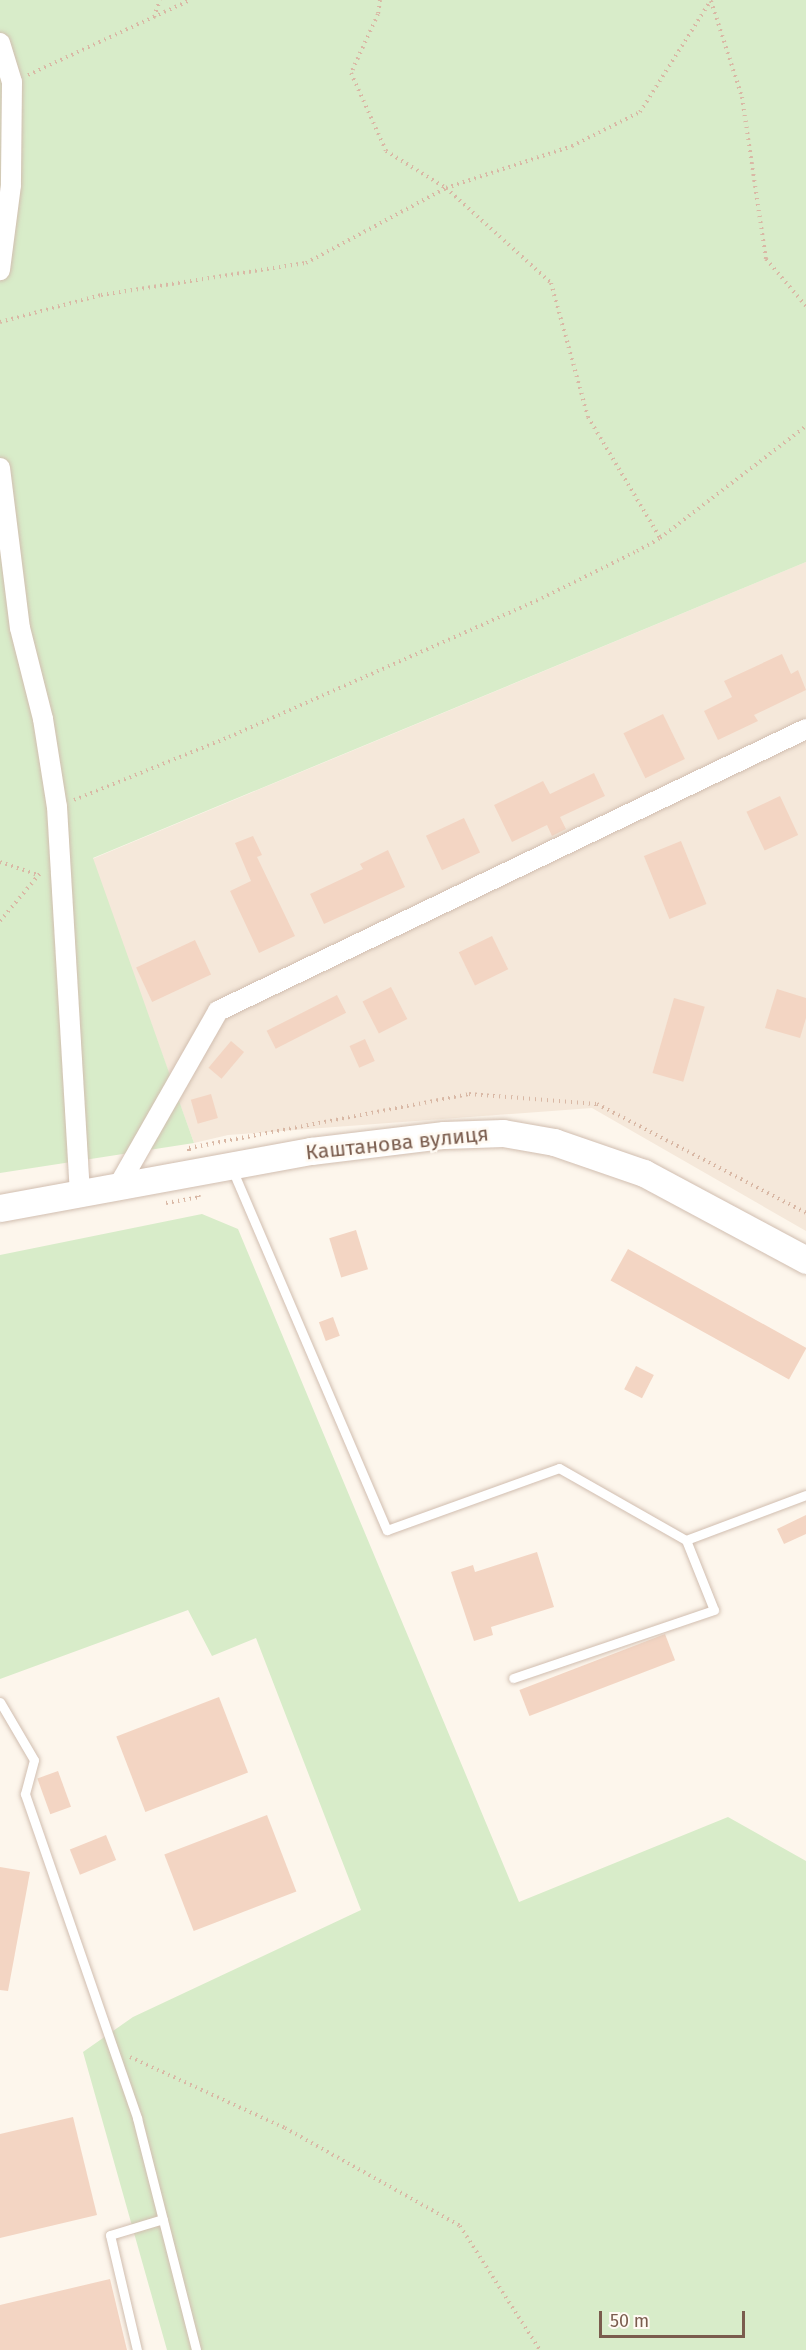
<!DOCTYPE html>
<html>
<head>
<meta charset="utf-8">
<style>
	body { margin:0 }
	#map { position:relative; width:806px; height:2350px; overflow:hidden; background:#fdf6ec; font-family:"Fira Sans",sans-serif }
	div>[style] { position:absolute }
	.residential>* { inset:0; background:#f5e8da }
	.green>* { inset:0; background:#d8ecc9 }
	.building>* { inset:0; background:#f3d5c3; transform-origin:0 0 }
	.path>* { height:4px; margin-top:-2px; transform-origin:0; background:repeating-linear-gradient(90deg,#d9b8a5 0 1.5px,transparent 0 6px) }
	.roads { filter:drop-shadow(0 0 2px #d1beb0) drop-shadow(0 0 2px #d1beb0) }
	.service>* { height:9px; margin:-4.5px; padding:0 4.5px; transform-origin:4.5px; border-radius:4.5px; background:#fff }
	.minor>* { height:20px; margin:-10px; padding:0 10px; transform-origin:10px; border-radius:10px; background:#fff }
	.secondary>* { height:27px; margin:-13.5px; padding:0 13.5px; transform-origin:13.5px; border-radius:13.5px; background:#fff }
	span { translate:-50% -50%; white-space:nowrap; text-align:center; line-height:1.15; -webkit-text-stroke:5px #fffaf3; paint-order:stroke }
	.street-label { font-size:21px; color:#7a5c4d }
	.scale { position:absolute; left:599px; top:2311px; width:146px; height:27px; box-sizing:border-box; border:3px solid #7a5c4d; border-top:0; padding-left:8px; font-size:18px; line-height:21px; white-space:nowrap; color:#7a5c4d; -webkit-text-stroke:4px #fffaf3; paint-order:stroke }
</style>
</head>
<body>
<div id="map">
	<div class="residential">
		<i style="clip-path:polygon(806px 562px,806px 1231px,592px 1108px,228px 1135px,194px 1143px,92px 859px)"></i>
	</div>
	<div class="green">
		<i style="clip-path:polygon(0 0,806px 0,806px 562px,93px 858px,194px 1143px,0 1173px)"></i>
		<i style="clip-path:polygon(202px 1214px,238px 1229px,519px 1902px,728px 1817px,806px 1861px,806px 2350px,167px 2350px,83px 2052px,133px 2017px,361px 1910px,256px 1638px,212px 1656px,188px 1610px,0 1679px,0 1255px)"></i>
	</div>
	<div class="building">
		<i style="clip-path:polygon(782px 654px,791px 674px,798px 670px,806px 690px,754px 715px,758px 721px,718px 740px,704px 711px,732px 697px,724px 681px)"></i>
		<i style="left:663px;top:714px;width:50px;height:44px;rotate:64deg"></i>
		<i style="clip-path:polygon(594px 773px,605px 796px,560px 817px,566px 829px,552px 836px,547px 825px,512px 842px,494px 805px,543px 781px,550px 794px)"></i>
		<i style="left:780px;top:796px;width:43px;height:37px;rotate:65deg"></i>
		<i style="left:464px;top:818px;width:38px;height:42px;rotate:65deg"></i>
		<i style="clip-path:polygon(253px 836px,262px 855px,257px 857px,295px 936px,259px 953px,230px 891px,251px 881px,235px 843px)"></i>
		<i style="left:681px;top:841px;width:68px;height:40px;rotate:68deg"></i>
		<i style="clip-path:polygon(388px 850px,405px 887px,324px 924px,310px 894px,363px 869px,360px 864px)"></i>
		<i style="left:492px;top:936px;width:37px;height:37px;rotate:64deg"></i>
		<i style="left:195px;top:940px;width:38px;height:65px;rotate:65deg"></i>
		<i style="left:391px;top:987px;width:36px;height:32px;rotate:63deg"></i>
		<i style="clip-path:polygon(777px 989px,806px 998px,806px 1018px,800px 1038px,765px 1028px)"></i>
		<i style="left:337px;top:995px;width:20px;height:79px;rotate:63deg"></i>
		<i style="left:674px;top:998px;width:32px;height:78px;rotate:16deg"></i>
		<i style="left:365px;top:1039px;width:24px;height:17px;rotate:66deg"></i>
		<i style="left:231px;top:1041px;width:17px;height:35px;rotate:40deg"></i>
		<i style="left:211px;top:1094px;width:25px;height:21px;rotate:74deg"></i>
		<i style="left:356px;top:1230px;width:41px;height:28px;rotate:73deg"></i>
		<i style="left:628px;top:1249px;width:204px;height:36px;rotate:29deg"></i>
		<i style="left:333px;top:1317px;width:20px;height:15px;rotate:70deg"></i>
		<i style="left:636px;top:1366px;width:20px;height:26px;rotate:27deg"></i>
		<i style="clip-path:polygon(806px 1515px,806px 1534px,784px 1544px,777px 1529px)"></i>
		<i style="clip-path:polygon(537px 1552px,554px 1607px,491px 1627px,493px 1635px,474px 1641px,451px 1572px,473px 1565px,475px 1572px)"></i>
		<i style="left:665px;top:1634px;width:28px;height:156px;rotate:69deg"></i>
		<i style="left:219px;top:1697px;width:81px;height:110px;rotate:69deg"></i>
		<i style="left:58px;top:1771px;width:38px;height:22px;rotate:70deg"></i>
		<i style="left:267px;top:1815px;width:82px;height:110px;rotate:69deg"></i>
		<i style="left:106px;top:1835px;width:27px;height:39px;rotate:68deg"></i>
		<i style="clip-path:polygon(0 1867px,30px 1872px,8px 1991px,0 1990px)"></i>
		<i style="clip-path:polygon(73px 2117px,97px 2215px,0 2238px,0 2134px)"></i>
		<i style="clip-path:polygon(110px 2279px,127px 2350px,0 2350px,0 2305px)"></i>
	</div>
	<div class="path">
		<i style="left:380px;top:0;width:14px;rotate:98deg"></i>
		<i style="left:378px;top:14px;width:65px;rotate:114.6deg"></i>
		<i style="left:351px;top:73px;width:85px;rotate:65.8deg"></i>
		<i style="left:386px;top:151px;width:70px;rotate:31.7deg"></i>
		<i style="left:446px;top:188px;width:133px;rotate:-18.4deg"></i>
		<i style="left:572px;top:146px;width:76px;rotate:-26.6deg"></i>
		<i style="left:640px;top:112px;width:133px;rotate:-57.6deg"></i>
		<i style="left:711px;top:1px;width:101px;rotate:72.1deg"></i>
		<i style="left:742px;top:97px;width:164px;rotate:81.6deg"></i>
		<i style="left:766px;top:259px;width:62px;rotate:49.6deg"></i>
		<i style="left:154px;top:17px;width:18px;rotate:-71deg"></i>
		<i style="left:28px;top:75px;width:179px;rotate:-24.8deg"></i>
		<i style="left:0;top:322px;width:105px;rotate:-15deg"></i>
		<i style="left:101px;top:295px;width:207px;rotate:-8.9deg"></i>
		<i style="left:306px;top:263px;width:159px;rotate:-28.2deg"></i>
		<i style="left:446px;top:188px;width:142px;rotate:42.1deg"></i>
		<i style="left:551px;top:283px;width:139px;rotate:74.6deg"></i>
		<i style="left:588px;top:417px;width:141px;rotate:59.2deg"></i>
		<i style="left:74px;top:800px;width:167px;rotate:-22.1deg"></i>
		<i style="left:229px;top:737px;width:342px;rotate:-23.9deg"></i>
		<i style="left:542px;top:598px;width:106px;rotate:-26.3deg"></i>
		<i style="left:637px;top:551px;width:26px;rotate:-29deg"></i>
		<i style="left:660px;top:538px;width:184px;rotate:-37.5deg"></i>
		<i style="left:0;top:862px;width:40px;rotate:18.9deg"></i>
		<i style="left:0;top:921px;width:65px;rotate:-50deg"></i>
		<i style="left:189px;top:1151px;width:3px;rotate:-90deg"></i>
		<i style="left:189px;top:1148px;width:285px;rotate:-10.9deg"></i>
		<i style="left:469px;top:1094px;width:128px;rotate:4.5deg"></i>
		<i style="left:597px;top:1104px;width:236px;rotate:27.5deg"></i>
		<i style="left:166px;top:1203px;width:34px;rotate:-10deg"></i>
		<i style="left:199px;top:1197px;width:3px;rotate:-108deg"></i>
		<i style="left:130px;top:2057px;width:170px;rotate:24.6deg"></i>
		<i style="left:285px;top:2128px;width:201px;rotate:29.2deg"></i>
		<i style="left:460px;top:2226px;width:148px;rotate:57.2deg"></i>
	</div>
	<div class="roads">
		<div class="service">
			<i style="left:232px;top:1169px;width:393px;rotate:66.8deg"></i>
			<i style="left:387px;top:1530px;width:183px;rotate:-19.8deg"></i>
			<i style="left:559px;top:1468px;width:146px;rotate:29.6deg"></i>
			<i style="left:686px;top:1540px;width:75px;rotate:68.2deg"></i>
			<i style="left:714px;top:1610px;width:212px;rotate:161.3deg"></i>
			<i style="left:686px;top:1540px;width:128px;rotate:-20.6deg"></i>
			<i style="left:0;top:1702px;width:67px;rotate:59.6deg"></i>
			<i style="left:34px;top:1760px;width:35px;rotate:105deg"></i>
			<i style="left:25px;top:1794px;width:343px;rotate:70.9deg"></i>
			<i style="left:137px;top:2118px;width:239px;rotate:75.7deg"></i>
			<i style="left:137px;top:2350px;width:118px;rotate:-103.2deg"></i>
			<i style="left:110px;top:2235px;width:55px;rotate:-16.8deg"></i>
		</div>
		<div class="minor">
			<i style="left:0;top:43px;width:41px;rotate:72.9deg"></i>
			<i style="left:12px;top:82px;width:103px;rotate:90.6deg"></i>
			<i style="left:11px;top:185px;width:86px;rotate:97.4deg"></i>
			<i style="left:0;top:468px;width:161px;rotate:82.9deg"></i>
			<i style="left:20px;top:628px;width:94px;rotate:75.8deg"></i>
			<i style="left:43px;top:719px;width:89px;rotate:81deg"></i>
			<i style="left:57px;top:807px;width:385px;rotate:86.6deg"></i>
			<i style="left:120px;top:1183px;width:198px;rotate:-60.3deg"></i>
			<i style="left:218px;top:1011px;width:652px;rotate:-25.62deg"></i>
		</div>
		<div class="secondary">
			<i style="left:0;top:1208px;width:316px;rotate:-10.4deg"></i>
			<i style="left:311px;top:1151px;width:134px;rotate:-6.9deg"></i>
			<i style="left:444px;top:1135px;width:59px;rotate:-1.9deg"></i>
			<i style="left:503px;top:1133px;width:52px;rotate:10deg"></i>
			<i style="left:554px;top:1142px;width:95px;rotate:19deg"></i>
			<i style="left:644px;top:1173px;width:184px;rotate:28.2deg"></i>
		</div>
	</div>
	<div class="street-label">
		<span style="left:397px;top:1143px;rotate:-6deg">Каштанова вулиця</span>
	</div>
	<div class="scale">50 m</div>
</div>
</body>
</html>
